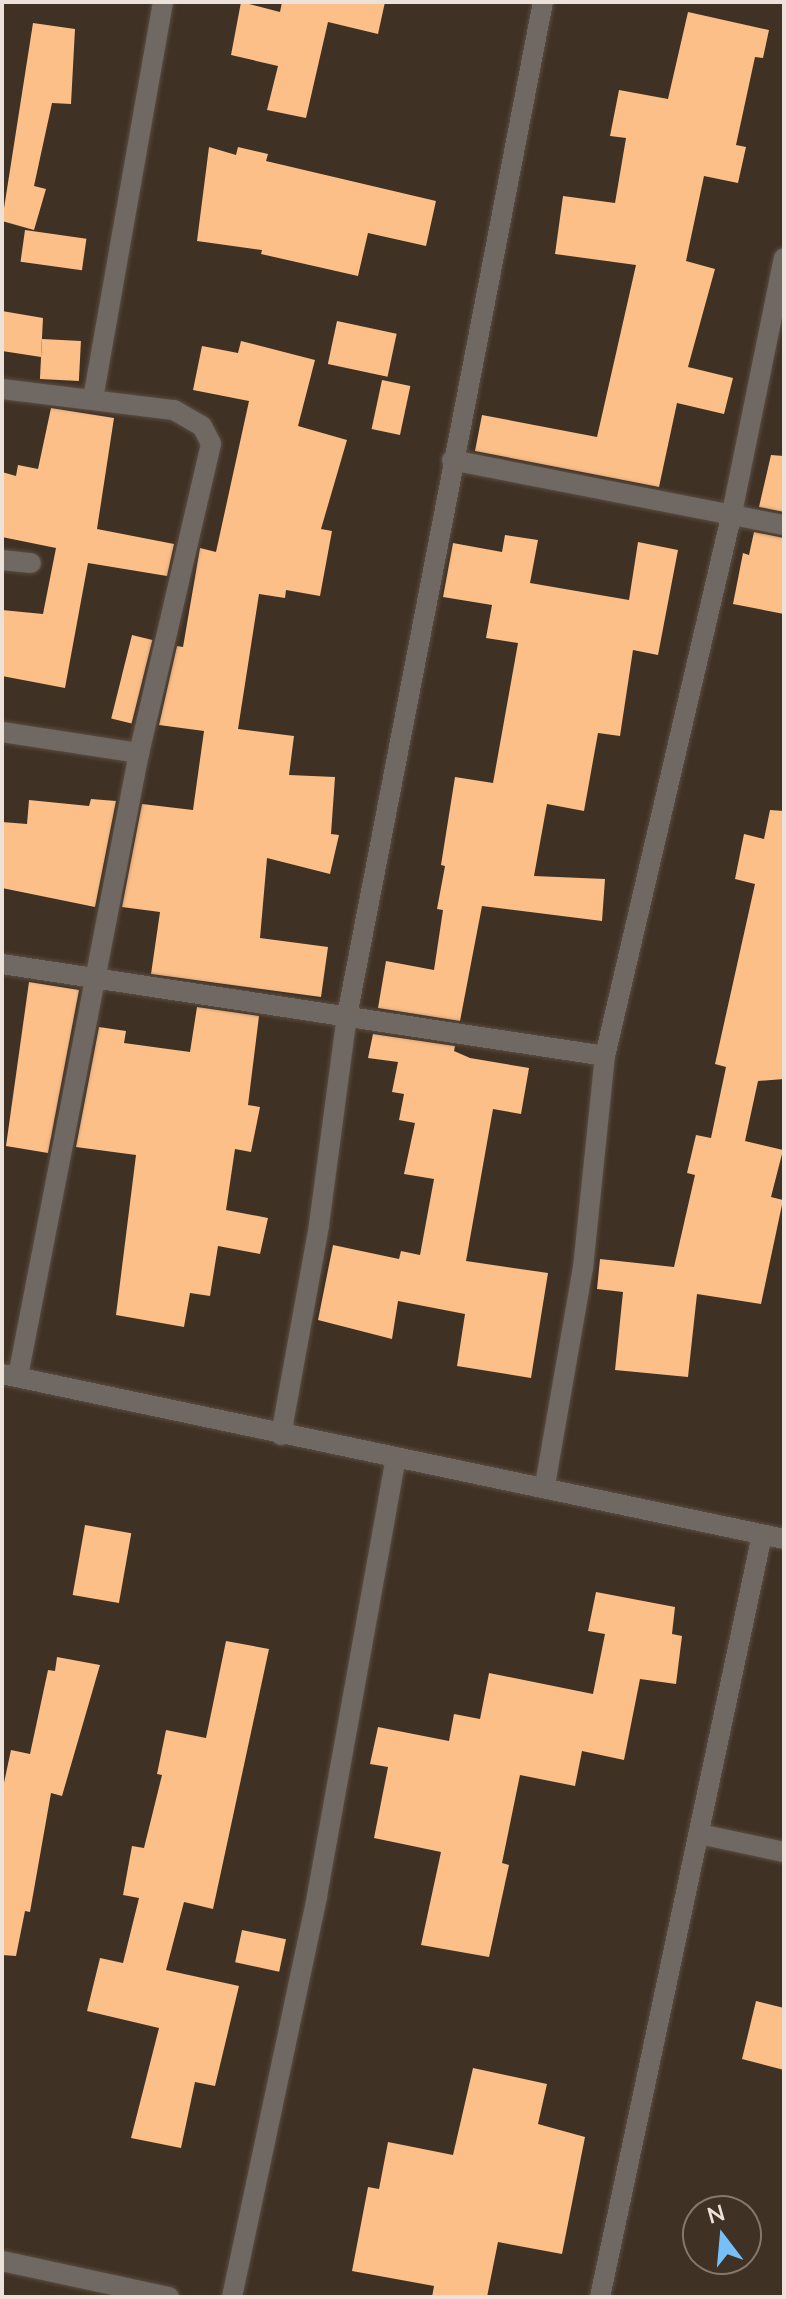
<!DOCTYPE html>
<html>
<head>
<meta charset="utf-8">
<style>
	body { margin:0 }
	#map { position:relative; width:786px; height:2299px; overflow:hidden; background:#3f3124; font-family:Lato,sans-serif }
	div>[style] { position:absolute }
	.building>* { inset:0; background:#fcbf88; transform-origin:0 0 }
	.roads { filter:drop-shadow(0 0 2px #5b4d41) drop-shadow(0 0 2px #5b4d41) }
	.minor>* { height:20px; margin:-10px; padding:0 10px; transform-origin:10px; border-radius:10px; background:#706963 }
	span { translate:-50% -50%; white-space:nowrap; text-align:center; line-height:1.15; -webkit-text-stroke:8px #3f3124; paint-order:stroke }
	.frame { position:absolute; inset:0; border:4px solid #ece2da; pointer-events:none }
	.north { position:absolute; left:682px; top:2195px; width:80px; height:80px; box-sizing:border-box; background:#3f3124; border:2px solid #84786d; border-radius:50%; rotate:344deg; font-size:22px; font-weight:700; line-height:32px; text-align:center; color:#ece2da }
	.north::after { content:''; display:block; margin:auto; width:28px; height:36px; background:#77bff7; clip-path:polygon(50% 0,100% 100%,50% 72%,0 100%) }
</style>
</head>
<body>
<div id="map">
	<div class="building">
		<i style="clip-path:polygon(241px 2px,280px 12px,282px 2px,385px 2px,378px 34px,328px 22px,306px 118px,267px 110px,278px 66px,231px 55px)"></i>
		<i style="clip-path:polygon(688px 12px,769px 30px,763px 58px,755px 57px,736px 145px,746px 147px,738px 183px,704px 176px,686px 261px,715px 269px,688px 367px,733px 378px,724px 414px,677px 403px,659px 487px,475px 451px,482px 415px,597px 437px,636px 265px,555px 254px,563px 196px,615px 203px,626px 138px,610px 136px,619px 90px,668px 99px)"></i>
		<i style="clip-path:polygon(33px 23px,75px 29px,71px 104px,52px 103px,34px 186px,46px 189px,34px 230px,2px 221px)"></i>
		<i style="clip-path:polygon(209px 147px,236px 155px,238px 147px,268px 154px,266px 161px,436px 201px,426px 246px,368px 233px,358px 276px,261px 254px,262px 250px,197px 241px)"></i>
		<i style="left:25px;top:230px;width:62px;height:32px;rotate:8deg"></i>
		<i style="clip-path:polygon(2px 311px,43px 318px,41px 357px,2px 351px)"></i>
		<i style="left:337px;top:321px;width:61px;height:44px;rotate:12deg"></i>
		<i style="left:42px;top:339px;width:39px;height:40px;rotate:3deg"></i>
		<i style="clip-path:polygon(241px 341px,315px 360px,298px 426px,347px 440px,321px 529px,332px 531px,320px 596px,286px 590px,285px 598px,259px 594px,238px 729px,294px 736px,289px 775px,335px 777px,331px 834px,339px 835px,330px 874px,267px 858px,260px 938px,328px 947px,321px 997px,151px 974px,160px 912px,122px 907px,142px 804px,193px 810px,204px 731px,159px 725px,177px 646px,183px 647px,200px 548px,216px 552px,249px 401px,193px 390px,202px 346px,238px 353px)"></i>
		<i style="left:382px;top:380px;width:29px;height:50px;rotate:12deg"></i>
		<i style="clip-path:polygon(51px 408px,114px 418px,97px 529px,174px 544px,167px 576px,88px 563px,65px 688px,2px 676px,2px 610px,43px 614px,56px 548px,2px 537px,2px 472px,16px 476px,18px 465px,38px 469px)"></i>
		<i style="clip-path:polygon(771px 455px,784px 456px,784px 512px,759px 507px)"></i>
		<i style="clip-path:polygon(754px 532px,784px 538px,784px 614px,733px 604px,743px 553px,749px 555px)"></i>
		<i style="clip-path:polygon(505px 535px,538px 540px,530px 583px,629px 600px,638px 542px,678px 550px,658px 655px,633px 650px,620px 736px,598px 733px,584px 811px,547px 804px,534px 876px,605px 879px,602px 921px,482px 906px,460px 1021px,378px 1008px,386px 961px,434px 970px,443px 910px,437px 909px,445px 866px,441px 865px,455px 777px,493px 783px,518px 643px,486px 638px,492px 605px,443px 597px,453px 543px,502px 552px)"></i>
		<i style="left:132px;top:635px;width:21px;height:86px;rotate:14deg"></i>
		<i style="clip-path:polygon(91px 799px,116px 801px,95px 907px,2px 888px,2px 822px,27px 824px,29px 800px,89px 806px)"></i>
		<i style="clip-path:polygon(770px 810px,784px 811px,784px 1079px,758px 1081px,745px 1141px,783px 1150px,771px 1197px,783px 1200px,761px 1304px,697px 1294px,688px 1377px,615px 1370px,623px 1292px,597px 1289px,600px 1259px,674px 1267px,695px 1175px,687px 1173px,696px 1135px,711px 1138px,726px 1067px,715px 1064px,755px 884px,735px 879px,744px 834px,764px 839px)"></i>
		<i style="clip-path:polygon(29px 982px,79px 990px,48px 1153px,6px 1146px)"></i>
		<i style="clip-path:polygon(197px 1007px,259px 1016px,248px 1105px,260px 1107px,251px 1152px,235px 1149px,226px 1210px,268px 1218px,260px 1254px,218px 1246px,210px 1296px,190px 1293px,184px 1327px,116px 1315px,136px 1155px,76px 1147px,99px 1027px,126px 1031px,124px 1043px,190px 1052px)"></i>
		<i style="clip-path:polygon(373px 1034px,455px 1046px,454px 1051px,470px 1058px,529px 1068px,521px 1114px,493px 1109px,466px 1261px,548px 1273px,531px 1378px,457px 1366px,465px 1314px,398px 1301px,392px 1339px,318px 1320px,333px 1245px,399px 1259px,401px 1251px,420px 1255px,434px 1179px,404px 1174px,415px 1123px,399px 1120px,404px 1094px,392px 1092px,398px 1062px,368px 1058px)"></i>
		<i style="left:85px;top:1525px;width:47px;height:71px;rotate:10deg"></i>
		<i style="clip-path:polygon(596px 1592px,675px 1607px,672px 1634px,682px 1636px,676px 1684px,640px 1679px,624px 1760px,582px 1751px,575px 1786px,520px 1775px,502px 1863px,509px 1865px,489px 1957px,421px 1945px,441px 1852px,374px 1838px,388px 1767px,370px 1764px,378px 1727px,449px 1741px,454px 1714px,480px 1719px,489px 1673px,593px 1694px,605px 1634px,588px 1631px)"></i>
		<i style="clip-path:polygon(226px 1641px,269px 1649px,213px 1909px,184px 1902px,166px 1970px,239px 1986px,215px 2086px,195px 2082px,181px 2148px,131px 2138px,159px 2028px,87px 2011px,100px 1958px,123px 1963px,139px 1898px,123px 1895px,132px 1846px,144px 1848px,162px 1775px,157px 1774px,166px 1730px,206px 1738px)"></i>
		<i style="clip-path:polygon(57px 1657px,100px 1665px,62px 1796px,51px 1793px,30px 1912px,25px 1911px,16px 1956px,2px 1955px,2px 1792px,11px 1750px,30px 1754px,48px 1670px,55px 1671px)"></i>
		<i style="left:242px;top:1930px;width:45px;height:33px;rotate:12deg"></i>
		<i style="clip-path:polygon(756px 2001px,784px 2008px,784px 2070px,742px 2059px)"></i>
		<i style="clip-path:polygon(473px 2068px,547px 2084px,538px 2124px,585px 2137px,562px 2254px,498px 2242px,487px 2297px,432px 2297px,434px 2286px,352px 2271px,368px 2187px,379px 2189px,388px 2142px,453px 2155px)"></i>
	</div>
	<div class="roads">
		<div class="minor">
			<i style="left:2px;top:389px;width:173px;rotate:7deg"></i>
			<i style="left:174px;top:410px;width:32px;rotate:30deg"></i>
			<i style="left:202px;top:426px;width:20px;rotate:63deg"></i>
			<i style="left:211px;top:444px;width:317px;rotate:103.1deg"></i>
			<i style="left:139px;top:753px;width:635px;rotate:100.99deg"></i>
			<i style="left:93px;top:399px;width:403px;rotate:-80deg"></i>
			<i style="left:452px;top:460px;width:338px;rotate:11.1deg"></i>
			<i style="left:2px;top:560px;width:29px;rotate:6deg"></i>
			<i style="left:2px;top:732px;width:139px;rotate:8.7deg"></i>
			<i style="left:2px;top:964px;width:610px;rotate:8.67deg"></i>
			<i style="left:2px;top:1374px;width:799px;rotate:11.91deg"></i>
			<i style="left:281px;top:1435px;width:213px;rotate:-79.7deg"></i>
			<i style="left:319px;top:1225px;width:211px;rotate:-82.4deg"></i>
			<i style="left:347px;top:1016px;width:1033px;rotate:-79.06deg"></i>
			<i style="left:545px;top:1485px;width:220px;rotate:-80.1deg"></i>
			<i style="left:583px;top:1268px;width:213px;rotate:-84.1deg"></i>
			<i style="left:605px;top:1056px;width:558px;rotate:-76.84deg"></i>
			<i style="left:732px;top:513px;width:260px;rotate:-78.5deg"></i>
			<i style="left:700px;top:1834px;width:86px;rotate:12.1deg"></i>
			<i style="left:2px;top:2261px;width:171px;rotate:12.2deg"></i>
			<i style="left:232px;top:2297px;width:410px;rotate:-78deg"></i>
			<i style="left:317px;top:1896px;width:445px;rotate:-79.8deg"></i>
			<i style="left:600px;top:2297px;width:779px;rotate:-78deg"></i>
		</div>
	</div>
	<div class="frame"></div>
	<div class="north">N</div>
</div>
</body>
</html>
